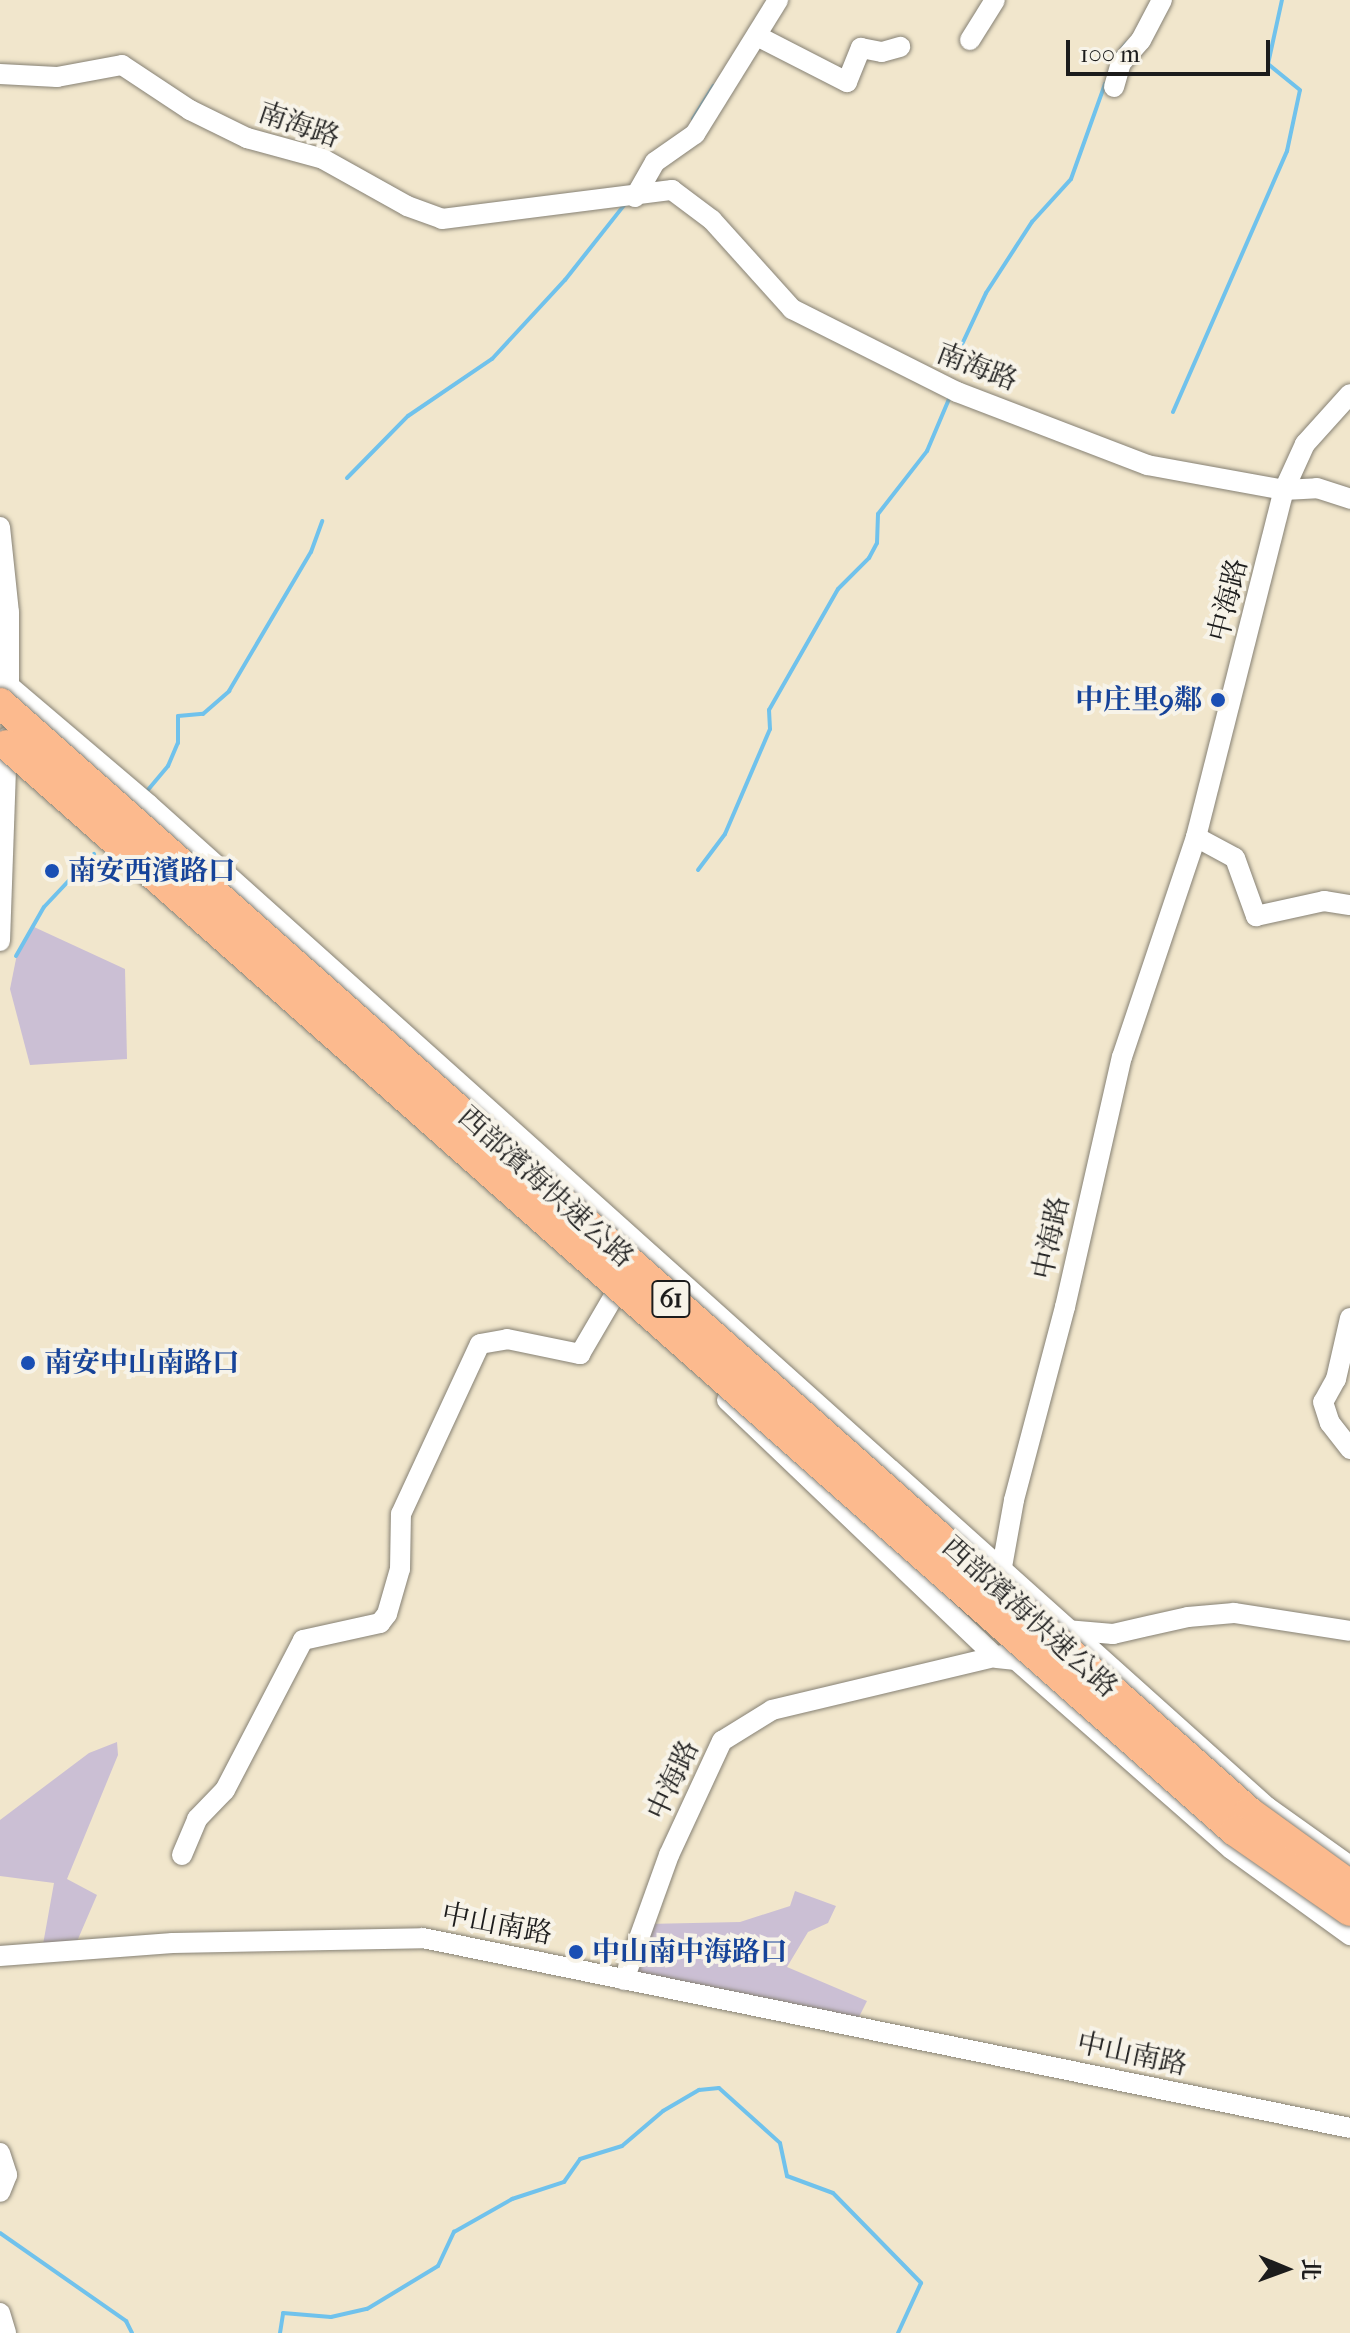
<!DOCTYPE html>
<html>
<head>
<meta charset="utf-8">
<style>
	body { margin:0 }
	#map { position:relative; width:1350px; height:2333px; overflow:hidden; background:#f1e6cc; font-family:"IM FELL French Canon","Noto Serif TC",serif }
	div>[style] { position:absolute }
	.industrial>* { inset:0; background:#cbbfd4 }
	.stream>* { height:4px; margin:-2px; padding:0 2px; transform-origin:2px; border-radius:2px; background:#70c2ec }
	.roads { filter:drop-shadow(0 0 2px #868174) drop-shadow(0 0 2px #868174) }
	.minor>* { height:20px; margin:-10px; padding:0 10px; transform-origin:10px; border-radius:10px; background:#fff }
	.bridges { filter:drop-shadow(0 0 2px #868174) drop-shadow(0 0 2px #868174) }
	.highway-bridge>* { height:30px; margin:-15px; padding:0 15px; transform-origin:15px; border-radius:15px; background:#fcba8e }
	.dots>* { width:22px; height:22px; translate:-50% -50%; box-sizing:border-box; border:4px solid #f7f3e8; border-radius:50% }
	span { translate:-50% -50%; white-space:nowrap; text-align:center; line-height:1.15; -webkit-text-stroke:8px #f7f3e8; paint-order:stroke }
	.shield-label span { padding:2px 6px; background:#f7f3e8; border:2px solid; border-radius:6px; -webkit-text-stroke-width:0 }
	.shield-label { font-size:26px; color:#1c1c1c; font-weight:700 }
	.street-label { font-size:28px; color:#1c1c1c }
	.transit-label { font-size:28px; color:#164399; font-weight:700 }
	.right { translate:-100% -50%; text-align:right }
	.left { translate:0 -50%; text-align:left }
	.north { position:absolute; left:1246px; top:2229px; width:80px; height:80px; -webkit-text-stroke:6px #f7f3e8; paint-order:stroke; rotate:91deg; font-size:22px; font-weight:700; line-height:32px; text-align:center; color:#1c1c1c }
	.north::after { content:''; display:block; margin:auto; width:28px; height:36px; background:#1c1c1c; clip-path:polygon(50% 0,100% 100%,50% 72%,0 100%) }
	.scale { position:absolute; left:1066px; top:40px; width:204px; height:36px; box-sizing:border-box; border:4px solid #1c1c1c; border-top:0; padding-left:10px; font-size:24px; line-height:28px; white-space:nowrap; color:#1c1c1c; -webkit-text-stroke:6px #f7f3e8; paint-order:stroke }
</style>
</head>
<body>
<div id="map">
	<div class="industrial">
		<i style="clip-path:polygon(34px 927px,125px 969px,127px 1059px,30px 1065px,10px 989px,17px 954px)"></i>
		<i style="clip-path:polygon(117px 1742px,118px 1755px,67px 1879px,97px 1895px,75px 1946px,42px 1950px,54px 1883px,0 1876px,0 1820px,89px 1753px)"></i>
		<i style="clip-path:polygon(795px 1891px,836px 1906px,828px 1923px,808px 1932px,787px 1967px,867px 2001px,857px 2021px,630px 1973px,646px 1924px,740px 1922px,790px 1906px)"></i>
	</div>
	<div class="stream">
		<i style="left:1113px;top:60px;width:22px;rotate:-51deg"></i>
		<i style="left:693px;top:119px;width:39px;rotate:-58deg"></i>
		<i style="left:957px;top:355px;width:68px;rotate:-64.9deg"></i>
		<i style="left:986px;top:293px;width:85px;rotate:-57.1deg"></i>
		<i style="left:1032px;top:222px;width:58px;rotate:-47.8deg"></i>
		<i style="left:1071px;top:179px;width:101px;rotate:-70.3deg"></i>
		<i style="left:1173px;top:412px;width:285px;rotate:-66.4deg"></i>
		<i style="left:1287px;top:151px;width:62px;rotate:-78deg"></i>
		<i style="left:1300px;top:90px;width:41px;rotate:-140.9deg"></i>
		<i style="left:1268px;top:64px;width:66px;rotate:-77.7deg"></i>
		<i style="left:347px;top:478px;width:87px;rotate:-45.5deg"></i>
		<i style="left:408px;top:416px;width:102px;rotate:-34.2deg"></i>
		<i style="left:492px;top:359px;width:108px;rotate:-47.3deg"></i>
		<i style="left:565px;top:280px;width:97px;rotate:-51.7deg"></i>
		<i style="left:147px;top:791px;width:33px;rotate:-50deg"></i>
		<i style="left:168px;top:766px;width:25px;rotate:-67deg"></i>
		<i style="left:178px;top:743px;width:27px;rotate:-90deg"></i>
		<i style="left:178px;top:716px;width:25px;rotate:-5deg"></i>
		<i style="left:203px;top:714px;width:35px;rotate:-41deg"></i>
		<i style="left:229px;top:691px;width:161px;rotate:-59.5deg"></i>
		<i style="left:311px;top:552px;width:33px;rotate:-70deg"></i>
		<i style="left:698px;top:870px;width:45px;rotate:-53.1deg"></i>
		<i style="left:725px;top:834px;width:114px;rotate:-66.8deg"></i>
		<i style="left:770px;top:729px;width:19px;rotate:-93deg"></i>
		<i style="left:769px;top:710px;width:139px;rotate:-60.3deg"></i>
		<i style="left:838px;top:589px;width:44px;rotate:-45deg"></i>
		<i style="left:869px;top:558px;width:17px;rotate:-62deg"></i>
		<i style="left:877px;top:543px;width:29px;rotate:-88deg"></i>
		<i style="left:878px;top:514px;width:80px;rotate:-52.1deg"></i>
		<i style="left:927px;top:451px;width:56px;rotate:-67.1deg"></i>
		<i style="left:16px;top:956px;width:56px;rotate:-60.3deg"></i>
		<i style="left:44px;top:907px;width:73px;rotate:-46.7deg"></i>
		<i style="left:0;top:2233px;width:154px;rotate:34.9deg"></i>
		<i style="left:126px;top:2321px;width:13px;rotate:63deg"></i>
		<i style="left:280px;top:2333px;width:20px;rotate:-81deg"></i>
		<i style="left:283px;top:2313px;width:48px;rotate:4.8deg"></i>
		<i style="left:331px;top:2317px;width:37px;rotate:-13deg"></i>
		<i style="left:367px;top:2309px;width:83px;rotate:-31.2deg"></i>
		<i style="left:438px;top:2266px;width:38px;rotate:-65deg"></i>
		<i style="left:454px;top:2232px;width:67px;rotate:-29.6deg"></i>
		<i style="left:512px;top:2199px;width:55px;rotate:-18.1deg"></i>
		<i style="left:564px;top:2182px;width:28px;rotate:-55deg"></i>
		<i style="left:580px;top:2159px;width:44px;rotate:-17.2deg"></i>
		<i style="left:622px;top:2146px;width:54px;rotate:-40.5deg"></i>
		<i style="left:663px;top:2111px;width:42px;rotate:-30.3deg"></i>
		<i style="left:699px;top:2090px;width:20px;rotate:-6deg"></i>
		<i style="left:719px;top:2088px;width:82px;rotate:42deg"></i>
		<i style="left:780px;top:2143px;width:34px;rotate:78deg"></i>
		<i style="left:787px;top:2176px;width:49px;rotate:20.3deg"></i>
		<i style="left:833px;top:2193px;width:126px;rotate:45.6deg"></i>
		<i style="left:921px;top:2283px;width:55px;rotate:114.7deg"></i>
	</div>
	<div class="roads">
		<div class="minor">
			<i style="left:759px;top:37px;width:99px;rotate:27.1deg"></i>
			<i style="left:847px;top:82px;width:37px;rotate:-68deg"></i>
			<i style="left:861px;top:48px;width:21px;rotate:11deg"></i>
			<i style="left:882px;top:52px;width:19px;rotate:-16deg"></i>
			<i style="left:970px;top:40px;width:47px;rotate:-58deg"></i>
			<i style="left:0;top:74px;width:57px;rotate:3deg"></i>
			<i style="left:57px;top:77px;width:66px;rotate:-10.5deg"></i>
			<i style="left:122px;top:65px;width:82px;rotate:33.5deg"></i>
			<i style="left:190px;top:110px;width:64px;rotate:26.2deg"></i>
			<i style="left:247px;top:138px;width:79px;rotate:15.4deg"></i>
			<i style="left:323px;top:159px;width:96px;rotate:29.2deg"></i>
			<i style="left:407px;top:206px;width:37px;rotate:20deg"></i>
			<i style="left:442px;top:219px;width:232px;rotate:-7.2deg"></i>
			<i style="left:672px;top:190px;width:50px;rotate:36.9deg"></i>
			<i style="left:712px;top:220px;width:120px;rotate:48deg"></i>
			<i style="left:792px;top:309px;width:185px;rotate:26.7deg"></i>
			<i style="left:957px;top:392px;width:204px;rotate:21deg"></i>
			<i style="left:1147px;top:465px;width:139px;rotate:10.3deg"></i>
			<i style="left:1284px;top:490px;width:33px;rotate:-3deg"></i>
			<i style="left:1317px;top:488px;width:35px;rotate:18deg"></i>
			<i style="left:1114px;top:87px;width:25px;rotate:-74deg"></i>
			<i style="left:1121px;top:63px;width:30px;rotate:-49deg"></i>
			<i style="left:1141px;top:40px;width:45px;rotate:-62.3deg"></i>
			<i style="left:635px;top:197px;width:40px;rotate:-60.3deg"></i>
			<i style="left:655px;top:162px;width:49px;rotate:-35deg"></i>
			<i style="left:695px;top:134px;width:158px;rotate:-58.2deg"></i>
			<i style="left:0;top:527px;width:85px;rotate:84deg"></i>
			<i style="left:9px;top:612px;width:81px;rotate:90deg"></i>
			<i style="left:0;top:678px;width:194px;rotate:40.4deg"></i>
			<i style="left:148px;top:804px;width:1503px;rotate:41.87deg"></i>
			<i style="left:1267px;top:1807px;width:102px;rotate:35.4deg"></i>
			<i style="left:1196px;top:837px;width:44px;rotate:28.3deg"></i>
			<i style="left:1235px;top:858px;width:62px;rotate:70.1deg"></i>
			<i style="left:1256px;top:916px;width:70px;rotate:-12.4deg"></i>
			<i style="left:1324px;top:901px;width:26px;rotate:9deg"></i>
			<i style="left:0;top:941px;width:204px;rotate:-88deg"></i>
			<i style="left:1350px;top:1318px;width:63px;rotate:102.9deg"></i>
			<i style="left:1336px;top:1379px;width:26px;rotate:119deg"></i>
			<i style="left:1323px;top:1402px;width:22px;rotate:72deg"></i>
			<i style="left:1330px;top:1423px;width:33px;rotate:52deg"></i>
			<i style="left:727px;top:1400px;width:373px;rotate:43.7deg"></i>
			<i style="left:997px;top:1658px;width:19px;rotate:6deg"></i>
			<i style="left:1016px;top:1660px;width:286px;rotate:41.3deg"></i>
			<i style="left:1231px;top:1849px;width:147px;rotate:35.9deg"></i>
			<i style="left:1000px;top:1578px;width:79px;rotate:-79.8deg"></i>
			<i style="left:1014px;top:1500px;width:200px;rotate:-75.2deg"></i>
			<i style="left:1065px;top:1307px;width:256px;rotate:-77.2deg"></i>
			<i style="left:1122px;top:1057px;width:232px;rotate:-71.4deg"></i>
			<i style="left:1196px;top:837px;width:358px;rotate:-75.8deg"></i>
			<i style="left:1284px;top:490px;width:51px;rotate:-65.5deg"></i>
			<i style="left:1305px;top:444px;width:67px;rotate:-48deg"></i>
			<i style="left:1066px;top:1630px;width:47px;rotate:4.9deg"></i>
			<i style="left:1113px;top:1634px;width:77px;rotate:-12.8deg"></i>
			<i style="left:1188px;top:1617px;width:46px;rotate:-5deg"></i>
			<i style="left:1234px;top:1613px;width:117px;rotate:8.8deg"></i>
			<i style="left:182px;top:1855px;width:39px;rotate:-67deg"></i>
			<i style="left:197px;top:1819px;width:40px;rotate:-46deg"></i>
			<i style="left:225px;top:1790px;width:169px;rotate:-62.5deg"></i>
			<i style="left:303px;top:1640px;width:79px;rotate:-12.4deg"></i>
			<i style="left:380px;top:1623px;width:11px;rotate:-52deg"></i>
			<i style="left:387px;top:1614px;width:47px;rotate:-73.9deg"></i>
			<i style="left:400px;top:1569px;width:55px;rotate:-89deg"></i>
			<i style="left:401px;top:1514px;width:187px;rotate:-65.1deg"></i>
			<i style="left:480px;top:1344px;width:27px;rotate:-10deg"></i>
			<i style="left:507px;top:1339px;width:75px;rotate:11.6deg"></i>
			<i style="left:580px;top:1354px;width:69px;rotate:-59.7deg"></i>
			<i style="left:0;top:1956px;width:173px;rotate:-4.3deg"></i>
			<i style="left:173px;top:1943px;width:250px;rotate:-1.1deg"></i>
			<i style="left:423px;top:1938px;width:946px;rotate:11.58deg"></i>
			<i style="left:624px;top:1980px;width:133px;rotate:-70.2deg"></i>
			<i style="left:669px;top:1855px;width:126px;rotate:-65.1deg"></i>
			<i style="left:722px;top:1741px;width:59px;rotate:-31.8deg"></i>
			<i style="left:772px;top:1710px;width:242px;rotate:-13.4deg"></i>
			<i style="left:0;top:2153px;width:23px;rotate:72deg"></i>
			<i style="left:7px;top:2175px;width:18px;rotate:112deg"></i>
			<i style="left:0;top:2313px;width:21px;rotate:73deg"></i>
		</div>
	</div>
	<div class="bridges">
		<div class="highway-bridge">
			<i style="left:0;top:703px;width:1670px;rotate:41.6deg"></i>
			<i style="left:1249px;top:1812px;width:125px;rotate:35.9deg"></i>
			<i style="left:7px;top:745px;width:1639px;rotate:41.49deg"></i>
			<i style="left:1235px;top:1831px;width:140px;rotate:34.8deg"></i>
		</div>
	</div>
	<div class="dots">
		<i style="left:1218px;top:700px;background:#1a4fb4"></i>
		<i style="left:52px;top:871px;background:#1a4fb4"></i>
		<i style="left:28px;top:1363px;background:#1a4fb4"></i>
		<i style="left:576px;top:1952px;background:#1a4fb4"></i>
	</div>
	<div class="shield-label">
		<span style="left:671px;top:1299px">61</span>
	</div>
	<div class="street-label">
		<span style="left:299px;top:125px;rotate:19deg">南海路</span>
		<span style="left:977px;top:367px;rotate:21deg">南海路</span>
		<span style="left:1228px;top:600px;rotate:-76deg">中海路</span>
		<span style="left:546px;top:1187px;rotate:42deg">西部濱海快速公路</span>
		<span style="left:1051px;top:1238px;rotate:-78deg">中海路</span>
		<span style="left:1030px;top:1617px;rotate:42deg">西部濱海快速公路</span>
		<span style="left:673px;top:1780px;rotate:-65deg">中海路</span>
		<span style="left:497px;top:1924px;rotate:11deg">中山南路</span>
		<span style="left:1132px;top:2054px;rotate:12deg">中山南路</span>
	</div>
	<div class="transit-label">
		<span class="right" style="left:1202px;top:700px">中庄里9鄰</span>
		<span class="left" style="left:68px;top:871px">南安西濱路口</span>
		<span class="left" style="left:44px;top:1363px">南安中山南路口</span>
		<span class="left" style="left:592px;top:1952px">中山南中海路口</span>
	</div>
	<div class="north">北</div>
	<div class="scale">100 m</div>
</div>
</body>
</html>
